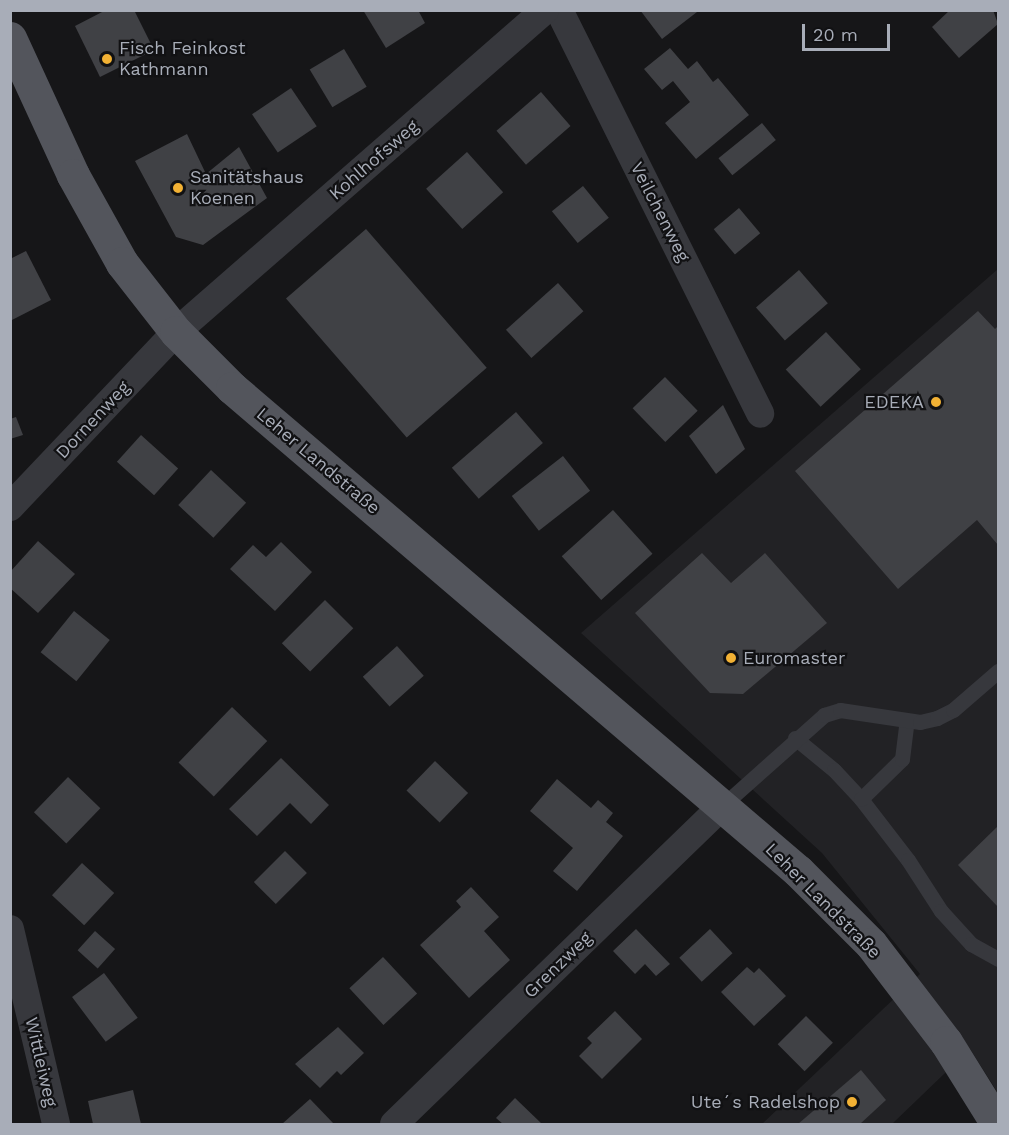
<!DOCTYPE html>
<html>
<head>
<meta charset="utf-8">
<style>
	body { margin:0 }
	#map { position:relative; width:1009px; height:1135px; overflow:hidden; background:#161618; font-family:"Work Sans",sans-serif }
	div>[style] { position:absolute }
	.built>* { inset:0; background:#222225 }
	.building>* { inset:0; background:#404145; transform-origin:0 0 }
	.lane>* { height:15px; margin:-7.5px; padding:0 7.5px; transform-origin:7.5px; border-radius:7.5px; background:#37383d }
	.street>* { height:28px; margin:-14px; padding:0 14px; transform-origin:14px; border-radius:14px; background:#37383d }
	.primary>* { height:33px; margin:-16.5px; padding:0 16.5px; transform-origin:16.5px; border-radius:16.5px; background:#53555c }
	.dots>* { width:16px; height:16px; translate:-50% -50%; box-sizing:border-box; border:3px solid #111113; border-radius:50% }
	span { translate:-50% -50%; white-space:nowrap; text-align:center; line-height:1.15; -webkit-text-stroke:4.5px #111113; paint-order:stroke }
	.poi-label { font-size:18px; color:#a8adb8 }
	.left { translate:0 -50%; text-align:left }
	.right { translate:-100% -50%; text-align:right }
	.street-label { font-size:18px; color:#a8adb8 }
	.frame { position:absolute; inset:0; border:12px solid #a8adb8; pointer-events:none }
	.scale { position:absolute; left:802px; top:24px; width:88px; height:27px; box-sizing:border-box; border:3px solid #a8adb8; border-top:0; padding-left:8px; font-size:18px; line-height:21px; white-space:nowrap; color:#a8adb8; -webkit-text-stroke:4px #111113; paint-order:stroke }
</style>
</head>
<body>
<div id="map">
	<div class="built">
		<i style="clip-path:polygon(998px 269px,998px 1093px,970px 1049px,892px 1124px,762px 1124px,920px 974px,822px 853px,581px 633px)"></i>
	</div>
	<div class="building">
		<i style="clip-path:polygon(106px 10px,134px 10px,154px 50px,100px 77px,75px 26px)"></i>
		<i style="clip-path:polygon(363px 10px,418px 10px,425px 23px,386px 48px)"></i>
		<i style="clip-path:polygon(640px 10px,696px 10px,697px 12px,662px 39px)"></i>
		<i style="clip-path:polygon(950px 10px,993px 10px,998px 24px,959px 58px,932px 27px)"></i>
		<i style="clip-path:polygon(670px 48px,688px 69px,697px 61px,713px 82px,718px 78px,749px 115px,696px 159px,665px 123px,690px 102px,673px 81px,662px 90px,644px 69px)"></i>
		<i style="left:344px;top:49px;width:44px;height:40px;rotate:59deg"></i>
		<i style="left:291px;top:88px;width:46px;height:47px;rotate:56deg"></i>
		<i style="left:541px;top:92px;width:45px;height:59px;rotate:49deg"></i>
		<i style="left:762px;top:123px;width:22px;height:56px;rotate:51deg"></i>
		<i style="clip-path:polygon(187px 134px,206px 174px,239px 147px,267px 198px,203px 245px,176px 237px,135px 161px)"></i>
		<i style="left:467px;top:152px;width:54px;height:55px;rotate:48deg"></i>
		<i style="left:583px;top:186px;width:41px;height:40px;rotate:51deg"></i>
		<i style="left:739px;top:208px;width:33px;height:33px;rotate:50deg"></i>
		<i style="left:366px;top:229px;width:184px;height:106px;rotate:49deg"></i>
		<i style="clip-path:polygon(26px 251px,51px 300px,10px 321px,10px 259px)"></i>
		<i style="left:799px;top:270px;width:44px;height:57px;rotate:49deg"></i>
		<i style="left:558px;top:283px;width:38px;height:70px;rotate:48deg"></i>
		<i style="clip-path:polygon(978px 311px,995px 329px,998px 326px,998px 545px,977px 520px,898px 589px,795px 471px)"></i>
		<i style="left:826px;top:332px;width:51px;height:55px;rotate:47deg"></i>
		<i style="left:665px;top:377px;width:47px;height:45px;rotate:46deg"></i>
		<i style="clip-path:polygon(723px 405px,745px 449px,716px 474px,689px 436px)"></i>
		<i style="left:516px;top:412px;width:41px;height:85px;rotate:49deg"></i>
		<i style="clip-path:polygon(16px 417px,23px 435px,10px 439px,10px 419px)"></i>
		<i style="left:141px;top:435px;width:50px;height:36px;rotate:42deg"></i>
		<i style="left:563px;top:456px;width:44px;height:65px;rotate:52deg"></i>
		<i style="left:211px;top:470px;width:48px;height:48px;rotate:43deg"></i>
		<i style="left:613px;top:510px;width:59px;height:69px;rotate:48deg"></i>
		<i style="clip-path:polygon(38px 541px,75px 574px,38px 613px,10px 588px,10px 572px)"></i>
		<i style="clip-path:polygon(281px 542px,312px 572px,275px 611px,230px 569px,253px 545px,266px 557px)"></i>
		<i style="clip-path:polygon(702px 553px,731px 583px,765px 553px,827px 623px,743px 694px,710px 693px,635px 613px)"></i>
		<i style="left:325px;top:600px;width:40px;height:61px;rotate:45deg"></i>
		<i style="left:74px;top:611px;width:46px;height:53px;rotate:39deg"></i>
		<i style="left:397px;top:646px;width:40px;height:46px;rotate:48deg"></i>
		<i style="left:232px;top:707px;width:49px;height:77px;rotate:44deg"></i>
		<i style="clip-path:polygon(281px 758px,329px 805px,311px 824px,290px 803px,257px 836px,229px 809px)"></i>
		<i style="left:435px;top:761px;width:46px;height:41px;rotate:44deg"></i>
		<i style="left:68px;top:777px;width:45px;height:49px;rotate:44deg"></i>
		<i style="clip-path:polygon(557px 779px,591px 808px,598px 800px,613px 813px,606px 822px,623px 836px,577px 891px,553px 871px,573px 848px,530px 811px)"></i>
		<i style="clip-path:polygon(998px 826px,998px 907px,958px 865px)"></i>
		<i style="left:285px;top:851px;width:31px;height:44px;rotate:45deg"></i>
		<i style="left:82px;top:863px;width:44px;height:44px;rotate:43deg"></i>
		<i style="clip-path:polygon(471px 887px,499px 917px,484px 931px,510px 960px,469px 998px,420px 945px,461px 907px,456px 901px)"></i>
		<i style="clip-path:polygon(636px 929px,670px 964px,656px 976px,645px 964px,635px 974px,613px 951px)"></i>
		<i style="left:710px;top:929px;width:33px;height:42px;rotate:47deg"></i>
		<i style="left:95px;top:931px;width:27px;height:26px;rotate:42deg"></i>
		<i style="left:383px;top:957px;width:50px;height:46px;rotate:47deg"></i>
		<i style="clip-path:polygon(747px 967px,754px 973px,759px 968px,786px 996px,754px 1026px,721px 992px)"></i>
		<i style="left:104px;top:973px;width:56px;height:40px;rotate:53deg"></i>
		<i style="clip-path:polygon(615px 1011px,642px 1039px,602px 1079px,579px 1056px,592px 1043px,587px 1038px)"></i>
		<i style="left:806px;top:1016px;width:38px;height:40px;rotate:45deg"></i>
		<i style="clip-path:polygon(338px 1027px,364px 1053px,341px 1075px,337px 1071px,320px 1088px,295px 1064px)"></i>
		<i style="clip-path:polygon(861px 1070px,886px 1100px,860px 1124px,798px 1124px)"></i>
		<i style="clip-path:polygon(133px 1090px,141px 1124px,93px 1124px,88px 1101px)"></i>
		<i style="clip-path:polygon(515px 1098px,542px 1124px,503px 1124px,496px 1118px)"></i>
		<i style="clip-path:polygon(310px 1099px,334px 1124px,282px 1124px)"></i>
	</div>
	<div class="lane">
		<i style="left:795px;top:738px;width:50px;rotate:39.4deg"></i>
		<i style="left:834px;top:770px;width:40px;rotate:47deg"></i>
		<i style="left:861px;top:799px;width:77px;rotate:52.4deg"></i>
		<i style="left:908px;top:860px;width:61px;rotate:57.1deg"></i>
		<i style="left:941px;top:911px;width:45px;rotate:47.7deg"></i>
		<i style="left:971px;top:944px;width:31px;rotate:29deg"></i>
		<i style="left:861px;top:799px;width:57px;rotate:-44.3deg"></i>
		<i style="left:902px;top:759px;width:39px;rotate:-83deg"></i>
		<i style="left:722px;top:806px;width:137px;rotate:-41.7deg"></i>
		<i style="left:824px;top:715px;width:17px;rotate:-17deg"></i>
		<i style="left:840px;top:710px;width:81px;rotate:8.5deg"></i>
		<i style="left:920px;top:722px;width:17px;rotate:-13deg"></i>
		<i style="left:937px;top:718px;width:18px;rotate:-27deg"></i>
		<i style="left:953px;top:710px;width:60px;rotate:-40.9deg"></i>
	</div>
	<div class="street">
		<i style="left:559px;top:10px;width:451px;rotate:63.5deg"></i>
		<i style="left:10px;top:507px;width:241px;rotate:-46.5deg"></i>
		<i style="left:176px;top:332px;width:490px;rotate:-41.1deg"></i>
		<i style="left:10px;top:929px;width:200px;rotate:76.7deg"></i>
		<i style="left:394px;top:1124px;width:457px;rotate:-44.1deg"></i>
	</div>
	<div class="primary">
		<i style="left:10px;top:38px;width:151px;rotate:65.3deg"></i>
		<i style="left:73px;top:175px;width:101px;rotate:60.9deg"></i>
		<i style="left:122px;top:263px;width:88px;rotate:52deg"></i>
		<i style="left:176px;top:332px;width:79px;rotate:45deg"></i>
		<i style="left:232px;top:388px;width:744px;rotate:40.48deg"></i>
		<i style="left:798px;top:871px;width:103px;rotate:45deg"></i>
		<i style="left:871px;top:944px;width:123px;rotate:52.6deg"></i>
		<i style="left:946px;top:1042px;width:97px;rotate:58.1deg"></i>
	</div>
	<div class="dots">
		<i style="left:107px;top:59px;background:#f2b134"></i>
		<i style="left:178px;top:188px;background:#f2b134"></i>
		<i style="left:936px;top:402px;background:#f2b134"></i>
		<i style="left:731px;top:658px;background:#f2b134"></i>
		<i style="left:852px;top:1102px;background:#f2b134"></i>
	</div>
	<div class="poi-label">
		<span class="left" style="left:119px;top:59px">Fisch Feinkost<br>Kathmann</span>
		<span class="left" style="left:190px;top:188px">Sanitätshaus<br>Koenen</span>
		<span class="right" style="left:924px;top:402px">EDEKA</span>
		<span class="left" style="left:743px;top:658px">Euromaster</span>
		<span class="right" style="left:840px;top:1102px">Ute´s Radelshop</span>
	</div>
	<div class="street-label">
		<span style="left:374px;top:160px;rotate:-41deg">Kohlhofsweg</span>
		<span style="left:660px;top:212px;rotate:63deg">Veilchenweg</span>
		<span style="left:93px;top:420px;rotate:-47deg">Dornenweg</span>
		<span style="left:318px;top:461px;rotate:40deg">Leher Landstraße</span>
		<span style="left:823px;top:901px;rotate:45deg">Leher Landstraße</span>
		<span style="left:558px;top:965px;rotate:-44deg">Grenzweg</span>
		<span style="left:41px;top:1062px;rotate:77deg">Wittleiweg</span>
	</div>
	<div class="frame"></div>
	<div class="scale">20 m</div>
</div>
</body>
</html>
